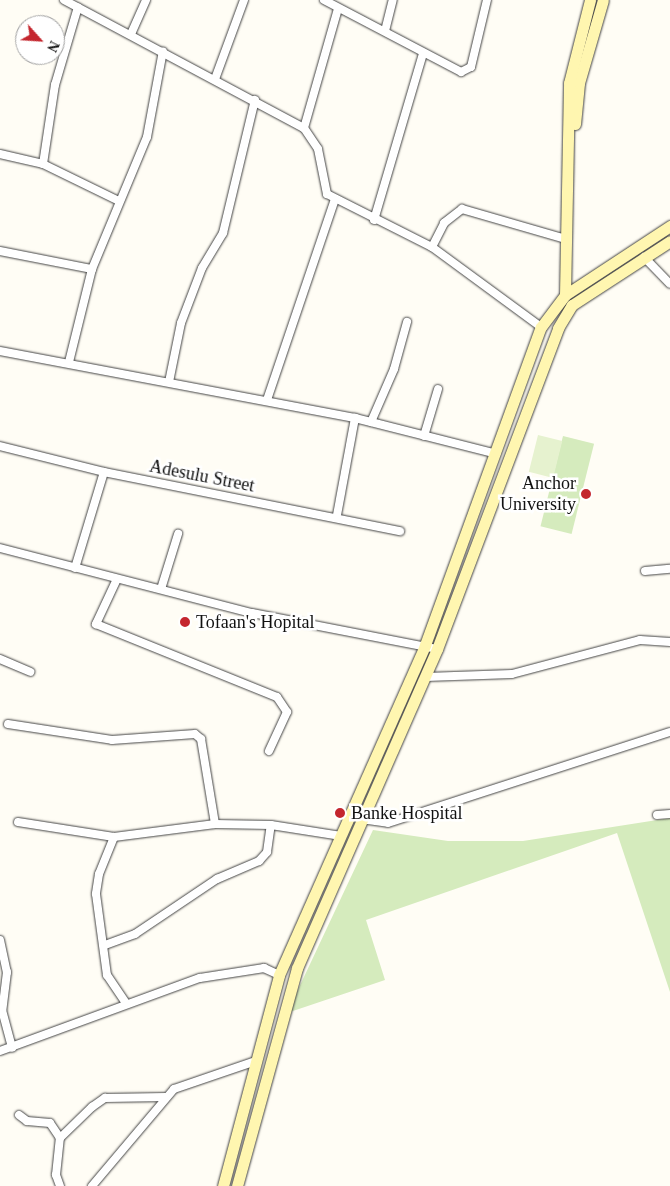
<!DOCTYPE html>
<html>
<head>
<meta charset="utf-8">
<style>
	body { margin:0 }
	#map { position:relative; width:670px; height:1186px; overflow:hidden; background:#fffdf5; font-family:"Times New Roman",serif }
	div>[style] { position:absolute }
	.green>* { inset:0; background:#d5ebbd; transform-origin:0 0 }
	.pitch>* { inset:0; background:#e6f2cf; transform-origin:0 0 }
	.roads { filter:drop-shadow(0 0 1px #444) drop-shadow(0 0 1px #444) }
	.street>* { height:8px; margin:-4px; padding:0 4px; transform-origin:4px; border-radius:4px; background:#fff }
	.secondary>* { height:11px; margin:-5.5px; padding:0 5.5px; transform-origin:5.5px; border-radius:5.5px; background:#fff6b0 }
	.dots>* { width:14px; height:14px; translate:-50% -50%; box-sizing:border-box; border:2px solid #fff; border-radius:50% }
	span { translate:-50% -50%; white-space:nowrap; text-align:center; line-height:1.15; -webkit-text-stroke:5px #fff; paint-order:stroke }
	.street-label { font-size:18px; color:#111 }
	.poi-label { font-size:18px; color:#111 }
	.right { translate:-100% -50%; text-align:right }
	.left { translate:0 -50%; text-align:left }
	.north { position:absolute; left:15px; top:15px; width:50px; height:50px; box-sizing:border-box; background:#fff; border:1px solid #a0a0a0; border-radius:50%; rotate:116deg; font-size:14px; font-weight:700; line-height:20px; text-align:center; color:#111 }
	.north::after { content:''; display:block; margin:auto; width:18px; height:22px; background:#c4262e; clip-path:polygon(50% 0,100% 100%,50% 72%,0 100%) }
</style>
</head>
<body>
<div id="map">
	<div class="green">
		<i style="left:563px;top:436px;width:32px;height:93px;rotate:14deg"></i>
		<i style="clip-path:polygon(670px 818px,670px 992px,617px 833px,366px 920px,385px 980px,287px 1013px,373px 830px,448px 841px,523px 841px)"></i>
	</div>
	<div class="pitch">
		<i style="left:538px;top:435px;width:25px;height:38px;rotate:14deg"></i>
	</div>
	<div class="roads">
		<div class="street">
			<i style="left:64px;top:0;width:272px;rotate:28.1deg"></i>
			<i style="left:304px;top:128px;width:25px;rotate:56deg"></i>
			<i style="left:318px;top:149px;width:46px;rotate:78.7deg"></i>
			<i style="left:327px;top:194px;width:118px;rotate:26.8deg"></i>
			<i style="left:432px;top:247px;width:135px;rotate:36.3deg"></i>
			<i style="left:324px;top:0;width:155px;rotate:27.7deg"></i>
			<i style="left:461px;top:72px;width:11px;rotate:-27deg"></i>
			<i style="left:471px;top:67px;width:69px;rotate:-76.6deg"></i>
			<i style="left:385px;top:31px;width:32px;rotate:-76deg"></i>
			<i style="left:131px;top:34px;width:37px;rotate:-66deg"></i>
			<i style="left:215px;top:79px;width:84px;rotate:-69.8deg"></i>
			<i style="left:304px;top:128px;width:124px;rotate:-74.1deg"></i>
			<i style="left:0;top:154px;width:44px;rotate:13.1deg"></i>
			<i style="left:43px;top:164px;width:85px;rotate:26deg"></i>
			<i style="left:43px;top:164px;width:80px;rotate:-81.4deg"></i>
			<i style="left:55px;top:85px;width:81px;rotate:-73.6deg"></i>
			<i style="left:374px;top:220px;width:174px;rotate:-73.6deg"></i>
			<i style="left:432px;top:247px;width:27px;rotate:-63deg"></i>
			<i style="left:444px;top:223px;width:23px;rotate:-38deg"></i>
			<i style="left:462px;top:209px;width:108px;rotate:16.1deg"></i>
			<i style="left:0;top:251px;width:94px;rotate:11.1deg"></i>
			<i style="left:644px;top:257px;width:37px;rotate:46deg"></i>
			<i style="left:0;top:351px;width:361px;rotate:10.7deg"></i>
			<i style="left:355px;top:418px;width:146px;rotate:14.2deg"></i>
			<i style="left:69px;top:362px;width:96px;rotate:-76.1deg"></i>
			<i style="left:92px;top:269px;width:143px;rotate:-67.4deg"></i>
			<i style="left:147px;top:137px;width:87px;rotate:-79.5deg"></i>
			<i style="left:169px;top:382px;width:60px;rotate:-78.5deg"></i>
			<i style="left:181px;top:323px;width:59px;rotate:-69.1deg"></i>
			<i style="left:202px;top:268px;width:41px;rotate:-59deg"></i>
			<i style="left:223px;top:233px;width:137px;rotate:-76.5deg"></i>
			<i style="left:267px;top:400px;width:212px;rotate:-71.3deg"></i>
			<i style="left:371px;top:422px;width:58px;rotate:-66.5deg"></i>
			<i style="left:394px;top:369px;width:49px;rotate:-74.5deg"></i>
			<i style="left:424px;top:436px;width:49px;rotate:-73.4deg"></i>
			<i style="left:0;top:446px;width:107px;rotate:14deg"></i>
			<i style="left:104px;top:472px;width:302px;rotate:11.3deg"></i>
			<i style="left:337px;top:515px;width:99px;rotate:-79.5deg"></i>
			<i style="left:0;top:548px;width:260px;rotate:14.5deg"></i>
			<i style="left:252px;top:613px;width:188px;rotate:11deg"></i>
			<i style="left:75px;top:568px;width:100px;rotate:-73.2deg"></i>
			<i style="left:645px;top:571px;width:25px;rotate:-5deg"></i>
			<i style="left:117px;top:579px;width:50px;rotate:115deg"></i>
			<i style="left:96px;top:624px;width:195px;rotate:22deg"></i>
			<i style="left:277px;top:697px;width:18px;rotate:56deg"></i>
			<i style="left:287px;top:712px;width:43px;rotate:114.8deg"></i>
			<i style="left:161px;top:589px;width:58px;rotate:-72.8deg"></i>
			<i style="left:0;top:659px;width:33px;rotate:23deg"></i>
			<i style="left:426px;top:677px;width:86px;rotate:-2deg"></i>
			<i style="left:512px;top:674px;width:132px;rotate:-14.9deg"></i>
			<i style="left:640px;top:640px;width:30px;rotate:4deg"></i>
			<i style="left:8px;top:724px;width:105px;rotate:8.7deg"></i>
			<i style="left:112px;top:740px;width:83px;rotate:-4.1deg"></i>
			<i style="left:195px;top:734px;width:8px;rotate:40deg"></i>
			<i style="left:201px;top:739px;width:86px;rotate:80.6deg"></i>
			<i style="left:657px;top:815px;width:13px;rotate:-4deg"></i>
			<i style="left:361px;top:819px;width:27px;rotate:8deg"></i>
			<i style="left:388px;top:823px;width:296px;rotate:-17.9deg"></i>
			<i style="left:18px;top:822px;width:97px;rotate:8.9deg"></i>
			<i style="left:114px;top:837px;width:102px;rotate:-7.3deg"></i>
			<i style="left:215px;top:824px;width:56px;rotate:1deg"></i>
			<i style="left:271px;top:825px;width:71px;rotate:8.9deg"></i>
			<i style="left:114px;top:837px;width:40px;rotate:112deg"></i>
			<i style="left:99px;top:874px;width:20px;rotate:99deg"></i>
			<i style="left:96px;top:894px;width:82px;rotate:82.3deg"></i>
			<i style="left:107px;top:975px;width:32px;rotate:56deg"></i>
			<i style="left:0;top:940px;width:33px;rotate:78deg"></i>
			<i style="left:7px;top:972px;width:38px;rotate:97deg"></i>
			<i style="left:2px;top:1010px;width:39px;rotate:75deg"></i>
			<i style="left:105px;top:945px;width:32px;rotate:-20deg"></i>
			<i style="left:135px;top:934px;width:99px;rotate:-33.9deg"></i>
			<i style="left:217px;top:879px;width:46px;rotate:-23.2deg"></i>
			<i style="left:259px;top:861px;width:12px;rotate:-48deg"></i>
			<i style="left:267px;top:852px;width:27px;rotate:-82deg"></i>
			<i style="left:0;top:1051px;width:213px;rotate:-20.1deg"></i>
			<i style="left:200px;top:978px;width:65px;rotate:-8.9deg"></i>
			<i style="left:264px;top:968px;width:17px;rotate:25deg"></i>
			<i style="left:19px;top:1115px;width:10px;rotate:37deg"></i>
			<i style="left:27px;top:1121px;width:23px;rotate:5deg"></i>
			<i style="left:50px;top:1123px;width:18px;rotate:56deg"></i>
			<i style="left:60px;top:1186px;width:12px;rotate:-110deg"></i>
			<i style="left:56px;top:1175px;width:37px;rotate:-84deg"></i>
			<i style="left:60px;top:1138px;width:45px;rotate:-44.1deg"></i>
			<i style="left:92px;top:1107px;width:16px;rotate:-35deg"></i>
			<i style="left:105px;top:1098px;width:61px;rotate:-0.9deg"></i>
			<i style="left:92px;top:1186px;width:127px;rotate:-49.8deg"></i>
			<i style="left:174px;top:1089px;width:83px;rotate:-18.9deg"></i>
		</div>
		<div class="secondary">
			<i style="left:575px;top:124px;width:41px;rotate:-84.4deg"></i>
			<i style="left:579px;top:83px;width:86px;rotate:-73.9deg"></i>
			<i style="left:565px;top:295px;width:212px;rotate:-88.9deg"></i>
			<i style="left:569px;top:83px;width:86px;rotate:-75.8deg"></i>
			<i style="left:223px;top:1186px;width:218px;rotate:-75.1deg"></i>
			<i style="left:279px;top:975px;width:361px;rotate:-66.1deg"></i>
			<i style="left:425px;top:645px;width:338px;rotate:-70deg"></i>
			<i style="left:541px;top:327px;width:40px;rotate:-53deg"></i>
			<i style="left:565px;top:295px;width:126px;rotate:-33.3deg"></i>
			<i style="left:237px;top:1186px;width:226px;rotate:-74.6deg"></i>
			<i style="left:297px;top:968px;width:348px;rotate:-66.3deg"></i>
			<i style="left:437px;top:649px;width:343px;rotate:-69.3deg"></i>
			<i style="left:558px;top:328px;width:27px;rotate:-59deg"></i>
			<i style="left:572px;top:305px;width:117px;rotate:-33.1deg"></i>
		</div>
	</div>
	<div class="dots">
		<i style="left:586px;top:494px;background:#c4262e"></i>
		<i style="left:185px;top:622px;background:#c4262e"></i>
		<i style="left:340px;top:813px;background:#c4262e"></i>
	</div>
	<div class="street-label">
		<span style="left:202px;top:476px;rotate:11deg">Adesulu Street</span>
	</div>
	<div class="poi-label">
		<span class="right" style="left:576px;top:494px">Anchor<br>University</span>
		<span class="left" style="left:196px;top:622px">Tofaan's Hopital</span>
		<span class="left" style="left:351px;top:813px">Banke Hospital</span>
	</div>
	<div class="north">N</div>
</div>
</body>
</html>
